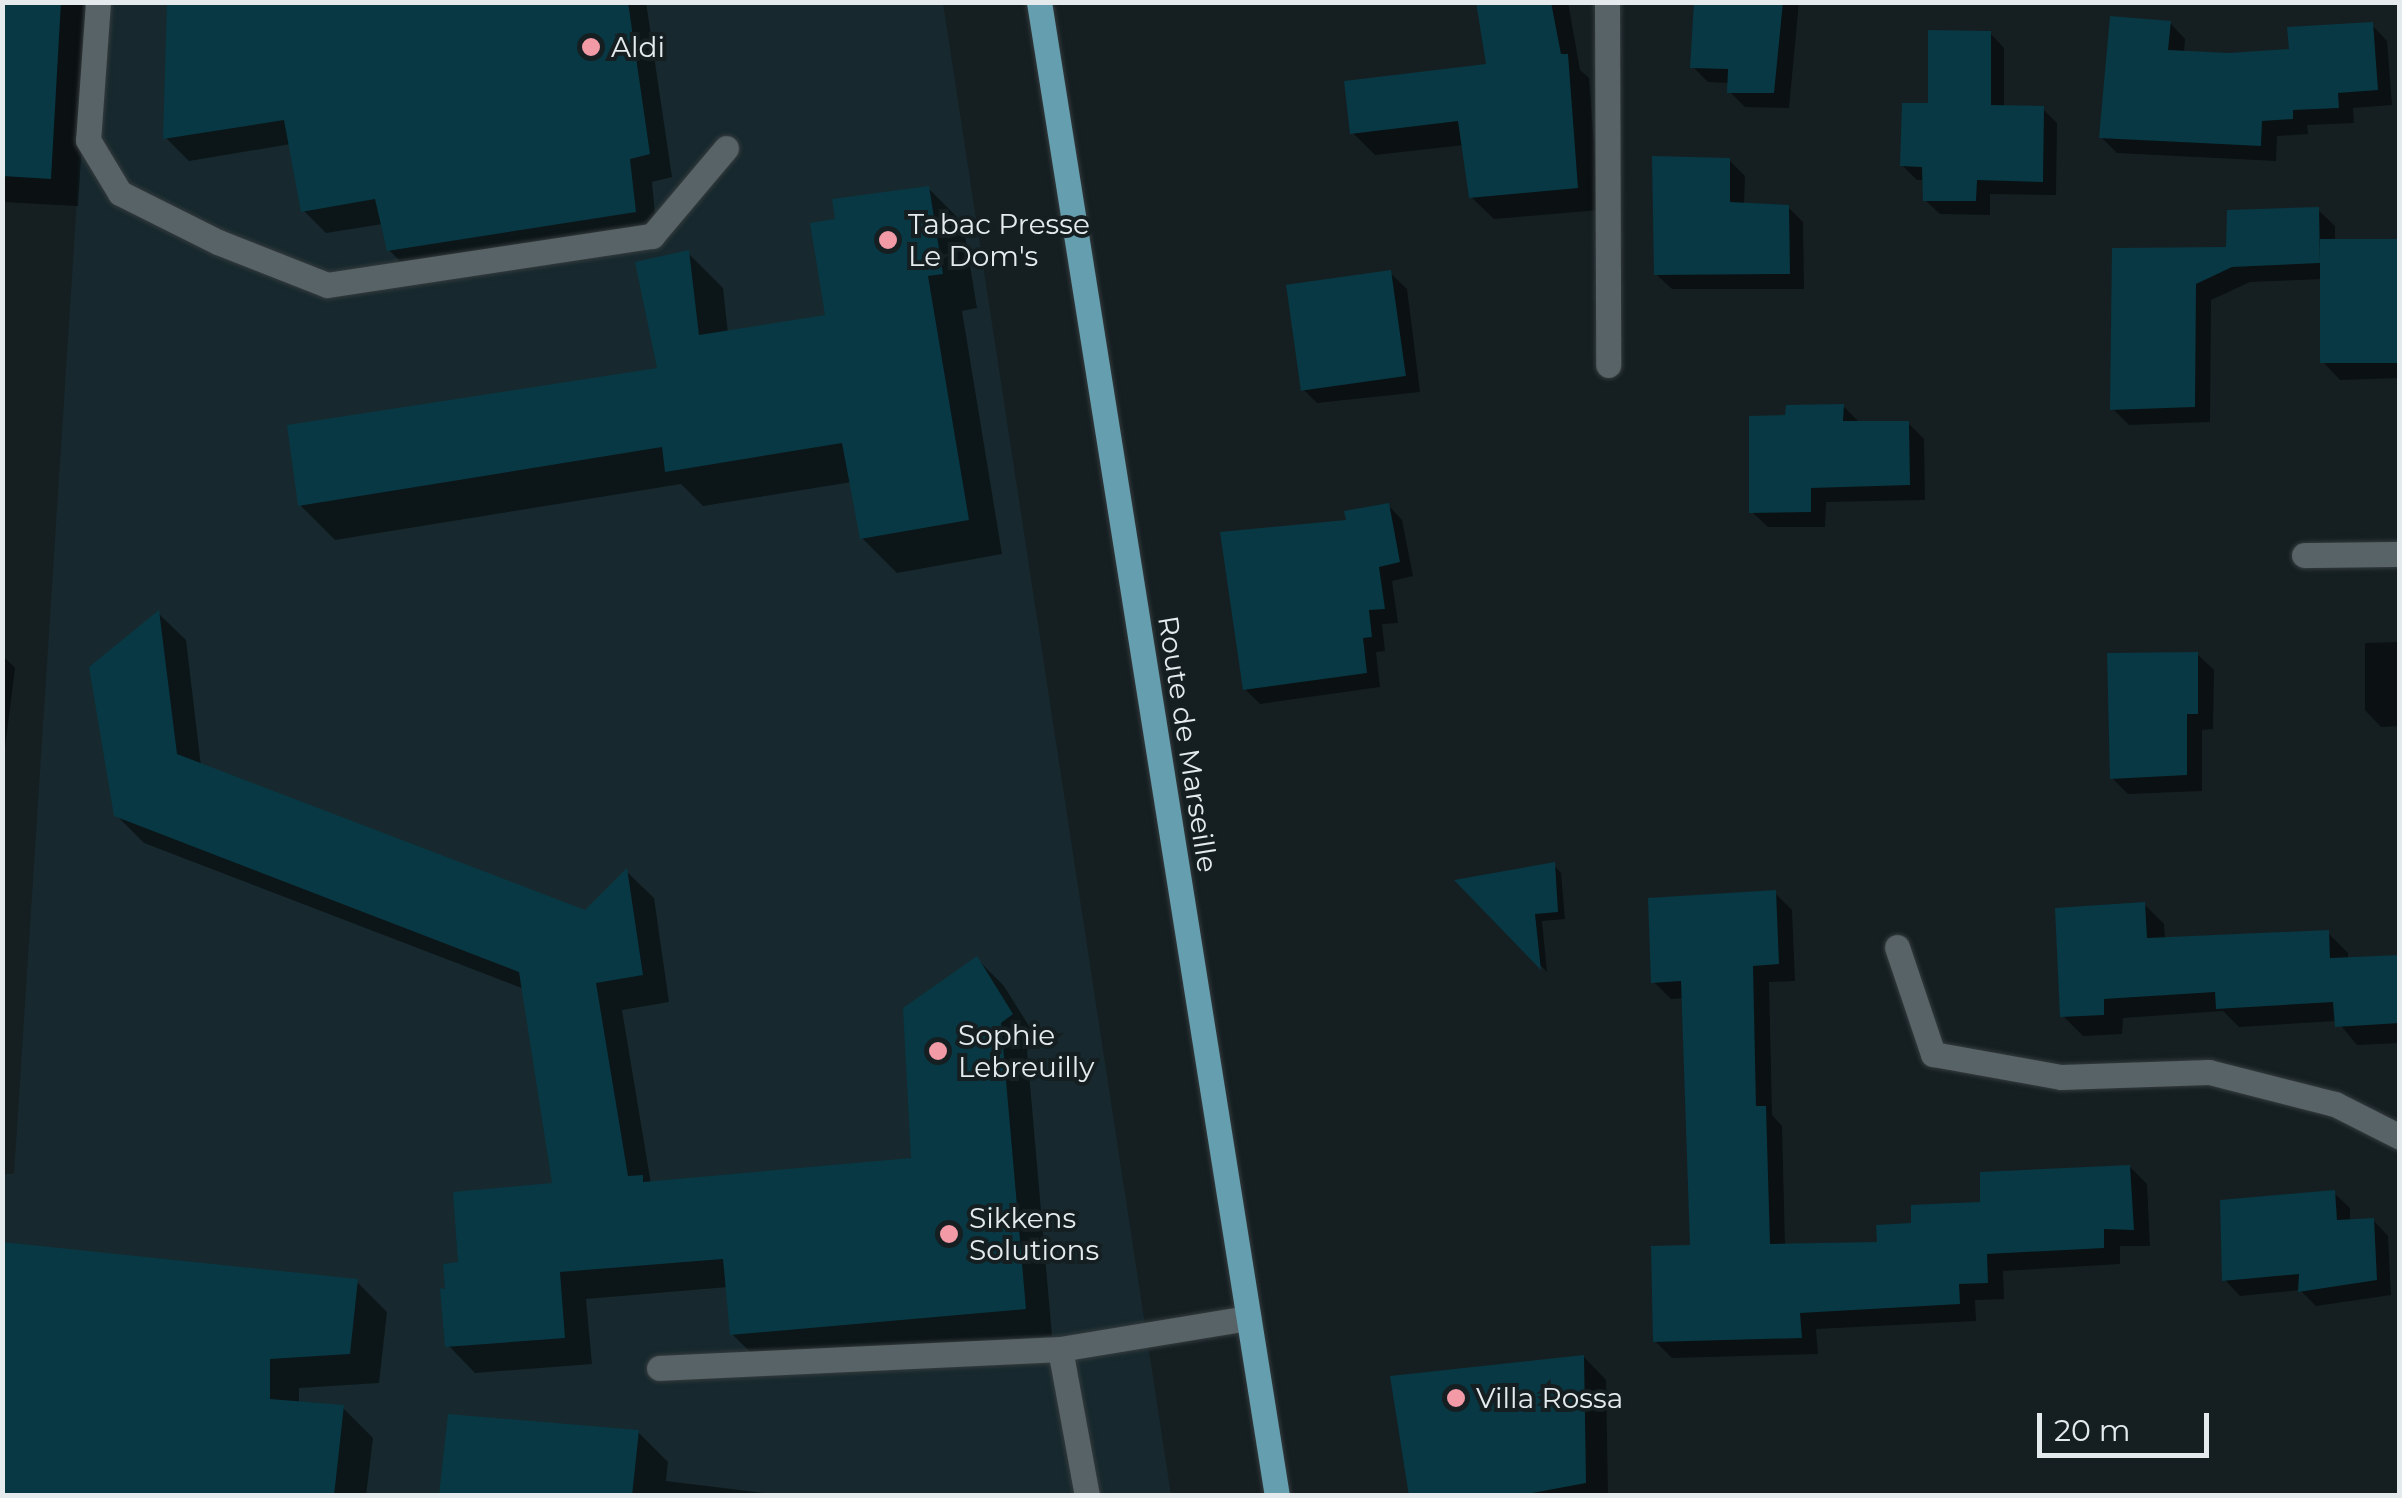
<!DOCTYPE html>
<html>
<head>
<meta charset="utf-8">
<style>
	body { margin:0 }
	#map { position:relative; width:2402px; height:1498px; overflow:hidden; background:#151f22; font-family:Montserrat,sans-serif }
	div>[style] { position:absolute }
	.built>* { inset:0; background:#17292e }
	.shadow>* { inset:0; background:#0007 }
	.building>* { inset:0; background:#083843; transform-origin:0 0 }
	.roads { filter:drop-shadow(0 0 2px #353b3d) drop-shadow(0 0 2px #353b3d) }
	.minor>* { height:25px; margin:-12.5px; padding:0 12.5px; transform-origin:12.5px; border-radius:12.5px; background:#586367 }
	.major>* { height:25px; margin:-12.5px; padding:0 12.5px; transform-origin:12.5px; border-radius:12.5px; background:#659eae }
	.dots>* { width:28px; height:28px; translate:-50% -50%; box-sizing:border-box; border:5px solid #151f22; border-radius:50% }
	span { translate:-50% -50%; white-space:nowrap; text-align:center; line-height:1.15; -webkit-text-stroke:8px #151f22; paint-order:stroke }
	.poi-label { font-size:28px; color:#e5ebed }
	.left { translate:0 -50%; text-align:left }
	.street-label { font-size:28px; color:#e5ebed }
	.frame { position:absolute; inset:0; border:5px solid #e5ebed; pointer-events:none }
	.scale { position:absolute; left:2037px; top:1413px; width:172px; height:45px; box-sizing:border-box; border:5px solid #e5ebed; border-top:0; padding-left:12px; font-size:30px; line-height:35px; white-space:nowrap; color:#e5ebed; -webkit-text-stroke:8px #151f22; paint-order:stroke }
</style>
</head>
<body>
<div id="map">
	<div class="built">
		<i style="clip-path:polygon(83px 3px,943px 3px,1171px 1495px,3px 1496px,3px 1174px,14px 1174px,77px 200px)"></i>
	</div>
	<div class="shadow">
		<i style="clip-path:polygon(2px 2px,91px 2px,78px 206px,2px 202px)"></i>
		<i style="clip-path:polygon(169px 2px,646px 2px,672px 177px,652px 182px,657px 235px,412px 273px,389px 250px,383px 224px,326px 233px,303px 210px,291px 144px,189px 161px,166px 138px)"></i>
		<i style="clip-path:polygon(1479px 2px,1568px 2px,1580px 70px,1589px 78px,1599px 210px,1494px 219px,1471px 197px,1464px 145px,1375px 155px,1353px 133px,1489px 66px)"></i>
		<i style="clip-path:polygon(1697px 2px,1799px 2px,1789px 108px,1745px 107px,1730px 92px,1730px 83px,1708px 82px,1693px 67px)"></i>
		<i style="clip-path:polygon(2170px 23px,2185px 39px,2184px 53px,2229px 56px,2291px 52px,2372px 25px,2387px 41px,2392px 105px,2353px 108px,2354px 123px,2307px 125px,2308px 134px,2277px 136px,2276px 161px,2117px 153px,2101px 137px)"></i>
		<i style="clip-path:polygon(1990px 33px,2004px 48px,2004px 108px,2043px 109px,2057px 123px,2056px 195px,1990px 194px,1990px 215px,1940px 214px,1925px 200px,1925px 180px,1917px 180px,1902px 165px,1931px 106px)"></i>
		<i style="clip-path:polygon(1729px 160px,1745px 176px,1744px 205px,1788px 207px,1803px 222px,1804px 289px,1672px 289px,1656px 274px)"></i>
		<i style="clip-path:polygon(928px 188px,963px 223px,977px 308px,962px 311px,1002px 554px,897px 573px,862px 538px,852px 482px,703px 506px,681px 484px,335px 540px,300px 505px,660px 370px,688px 253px,723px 288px,728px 333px,828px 317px,838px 221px)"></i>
		<i style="clip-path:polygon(2318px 210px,2335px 226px,2335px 243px,2400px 242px,2400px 378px,2340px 380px,2324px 363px,2323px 279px,2250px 282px,2211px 300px,2210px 422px,2129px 425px,2113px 409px,2114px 251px,2228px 249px)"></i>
		<i style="clip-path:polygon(1390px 273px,1407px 289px,1420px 392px,1317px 403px,1301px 387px)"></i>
		<i style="clip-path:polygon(1843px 406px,1860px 423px,1908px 423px,1924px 439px,1925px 500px,1826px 502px,1825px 527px,1768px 527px,1752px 512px,1787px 418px)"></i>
		<i style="clip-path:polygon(1388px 505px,1402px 520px,1413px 576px,1392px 581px,1398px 623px,1382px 624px,1385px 651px,1376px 652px,1380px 687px,1260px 704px,1245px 689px,1349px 522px)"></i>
		<i style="clip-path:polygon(159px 614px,186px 640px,201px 766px,586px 913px,627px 872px,654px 898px,669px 1002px,622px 1010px,651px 1184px,913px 1160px,977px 959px,1004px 986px,1039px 1042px,1027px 1050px,1052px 1336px,760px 1362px,732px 1334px,728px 1287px,586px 1299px,592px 1364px,475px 1373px,448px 1345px,447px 1291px,461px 1264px,555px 1185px,524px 989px,144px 843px,116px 815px)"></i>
		<i style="clip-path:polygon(2400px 642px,2400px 726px,2381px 727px,2365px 710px,2365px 643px)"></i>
		<i style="clip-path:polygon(2197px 654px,2214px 670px,2213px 729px,2202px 730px,2202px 791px,2128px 794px,2112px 778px)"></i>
		<i style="clip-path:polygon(2px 655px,15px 668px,2px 772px)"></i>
		<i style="clip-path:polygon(1554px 865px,1561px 873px,1565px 919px,1542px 921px,1547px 972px,1460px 882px)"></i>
		<i style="clip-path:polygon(1775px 893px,1792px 910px,1795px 981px,1769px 982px,1772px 1115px,1782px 1126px,1785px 1246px,1880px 1244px,1914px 1226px,1983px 1204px,2130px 1167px,2147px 1184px,2150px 1246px,2120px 1246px,2120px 1264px,2003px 1271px,2004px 1299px,1975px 1300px,1976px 1321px,1816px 1329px,1818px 1354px,1672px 1358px,1655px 1341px,1692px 1248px,1684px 998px,1671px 999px,1654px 982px)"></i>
		<i style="clip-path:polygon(2144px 904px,2164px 924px,2165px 940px,2328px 933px,2348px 953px,2348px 960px,2400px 958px,2400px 1043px,2357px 1045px,2337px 1021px,2239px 1027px,2223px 1011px,2123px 1018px,2122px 1034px,2083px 1036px,2063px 1016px)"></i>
		<i style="clip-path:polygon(2334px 1193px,2350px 1208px,2350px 1222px,2373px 1220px,2388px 1236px,2391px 1295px,2316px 1306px,2300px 1290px,2240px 1296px,2225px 1280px)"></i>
		<i style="clip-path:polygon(357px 1282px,387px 1312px,379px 1383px,299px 1388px,299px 1404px,343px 1408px,373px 1438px,366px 1496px,2px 1496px)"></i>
		<i style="clip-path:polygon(1584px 1357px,1606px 1380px,1608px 1496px,1412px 1496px)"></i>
		<i style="clip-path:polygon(638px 1432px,668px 1462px,666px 1481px,789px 1496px,442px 1496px)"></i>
	</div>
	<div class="building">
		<i style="clip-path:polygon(2px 2px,61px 2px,51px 179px,2px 176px)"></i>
		<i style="clip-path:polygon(167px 2px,628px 2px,650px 154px,630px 159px,636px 212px,387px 251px,375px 199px,301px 212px,284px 120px,163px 139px)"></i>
		<i style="clip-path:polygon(1476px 2px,1551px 2px,1561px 54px,1568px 54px,1578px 188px,1469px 198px,1458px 121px,1350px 134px,1344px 81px,1486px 64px)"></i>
		<i style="clip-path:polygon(1694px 2px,1783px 2px,1774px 93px,1727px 93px,1728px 69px,1690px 68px)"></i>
		<i style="clip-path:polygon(2110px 16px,2171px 21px,2168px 50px,2229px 53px,2289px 49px,2287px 27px,2373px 22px,2378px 90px,2338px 93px,2339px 108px,2293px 110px,2293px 119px,2262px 121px,2261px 146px,2099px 138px)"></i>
		<i style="clip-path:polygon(1928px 30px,1991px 31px,1991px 105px,2044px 106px,2043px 182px,1977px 180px,1976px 201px,1923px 201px,1922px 167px,1900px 166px,1902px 103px,1928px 103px)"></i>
		<i style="clip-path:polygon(1652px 156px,1730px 158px,1730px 202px,1789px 205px,1790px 274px,1654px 275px)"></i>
		<i style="clip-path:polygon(929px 186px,943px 274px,928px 276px,969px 520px,860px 539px,842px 443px,665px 472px,662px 447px,298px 506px,287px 425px,657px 368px,635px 262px,689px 250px,699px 335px,825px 315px,810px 223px,835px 219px,832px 199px)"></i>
		<i style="clip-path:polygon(2319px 207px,2320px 263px,2232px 267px,2196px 284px,2195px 407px,2110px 410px,2112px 248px,2226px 247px,2227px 210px)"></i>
		<i style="left:2400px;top:239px;width:124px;height:80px;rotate:90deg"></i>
		<i style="left:1391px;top:270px;width:107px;height:106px;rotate:82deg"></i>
		<i style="clip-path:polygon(1844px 404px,1843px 421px,1909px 421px,1910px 485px,1811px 488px,1811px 512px,1749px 513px,1749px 416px,1785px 415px,1786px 405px)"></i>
		<i style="clip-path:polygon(1389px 503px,1400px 562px,1379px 567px,1385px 609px,1369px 610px,1372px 637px,1363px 638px,1367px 673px,1243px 690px,1220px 532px,1346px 520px,1344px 511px)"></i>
		<i style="clip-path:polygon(159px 610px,177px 754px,585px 910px,627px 868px,643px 975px,596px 983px,628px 1176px,643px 1175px,643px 1182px,911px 1158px,903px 1008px,977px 956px,1013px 1014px,1001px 1023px,1026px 1309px,730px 1335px,723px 1259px,560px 1272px,565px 1338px,445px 1347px,440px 1288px,445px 1289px,443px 1264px,458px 1262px,453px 1192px,552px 1183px,519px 972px,114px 816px,89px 667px)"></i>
		<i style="clip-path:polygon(2198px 652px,2198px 714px,2187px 714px,2187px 775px,2110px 779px,2107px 653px)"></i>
		<i style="clip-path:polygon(1555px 862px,1558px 912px,1535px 914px,1541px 970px,1454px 880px)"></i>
		<i style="clip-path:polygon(1776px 890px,1779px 964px,1753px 966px,1756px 1106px,1766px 1106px,1770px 1244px,1877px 1242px,1876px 1225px,1911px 1223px,1911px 1205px,1980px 1202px,1980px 1172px,2130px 1165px,2134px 1230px,2104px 1229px,2104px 1248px,1987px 1254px,1988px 1283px,1959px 1284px,1960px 1304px,1800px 1313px,1802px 1338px,1653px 1342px,1651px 1246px,1690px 1245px,1681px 981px,1651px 983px,1648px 898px)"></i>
		<i style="clip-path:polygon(2145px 902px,2147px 938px,2329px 930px,2330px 958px,2400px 955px,2400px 1023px,2335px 1027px,2333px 1002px,2216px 1009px,2215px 992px,2104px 999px,2104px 1015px,2060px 1017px,2055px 908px)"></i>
		<i style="clip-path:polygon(2335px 1190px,2337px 1220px,2374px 1218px,2377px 1280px,2298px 1292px,2299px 1274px,2222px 1281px,2220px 1200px)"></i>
		<i style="clip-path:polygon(2px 1242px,358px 1279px,350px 1354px,270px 1359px,270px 1399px,344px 1405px,334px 1496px,2px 1496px)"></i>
		<i style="clip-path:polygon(1584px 1355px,1586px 1483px,1516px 1496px,1409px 1496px,1390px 1376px)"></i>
		<i style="clip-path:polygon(448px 1414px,639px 1430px,632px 1496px,439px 1496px)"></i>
	</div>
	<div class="roads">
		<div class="minor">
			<i style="left:98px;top:2px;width:138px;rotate:94.1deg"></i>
			<i style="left:88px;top:140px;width:62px;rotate:58.9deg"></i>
			<i style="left:120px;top:193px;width:110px;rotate:26.6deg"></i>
			<i style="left:218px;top:242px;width:117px;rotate:21.5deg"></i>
			<i style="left:327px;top:285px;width:329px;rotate:-8.6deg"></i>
			<i style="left:652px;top:236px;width:115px;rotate:-49.9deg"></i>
			<i style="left:1607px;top:2px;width:363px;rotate:89.8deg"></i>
			<i style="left:2304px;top:555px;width:96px;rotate:-0.6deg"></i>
			<i style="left:1897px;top:947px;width:113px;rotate:71.4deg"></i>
			<i style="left:1933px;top:1054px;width:130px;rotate:10.2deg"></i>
			<i style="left:2061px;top:1077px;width:148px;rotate:-1.9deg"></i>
			<i style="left:2209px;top:1072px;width:130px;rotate:14.3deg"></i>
			<i style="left:2335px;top:1104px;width:73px;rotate:26.9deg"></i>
			<i style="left:659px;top:1368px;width:401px;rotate:-2.7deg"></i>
			<i style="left:1087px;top:1496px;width:149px;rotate:-100.4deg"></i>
			<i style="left:1060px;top:1349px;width:191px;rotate:-9.4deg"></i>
		</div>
		<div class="major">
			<i style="left:1039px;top:2px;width:1513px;rotate:80.95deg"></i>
		</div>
	</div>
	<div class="dots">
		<i style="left:591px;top:47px;background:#f39aa7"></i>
		<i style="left:888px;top:240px;background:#f39aa7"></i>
		<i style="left:938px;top:1051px;background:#f39aa7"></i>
		<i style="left:949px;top:1234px;background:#f39aa7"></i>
		<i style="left:1456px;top:1398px;background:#f39aa7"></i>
	</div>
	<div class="poi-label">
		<span class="left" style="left:611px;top:47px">Aldi</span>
		<span class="left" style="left:908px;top:240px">Tabac Presse<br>Le Dom's</span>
		<span class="left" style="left:958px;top:1051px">Sophie<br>Lebreuilly</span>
		<span class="left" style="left:969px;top:1234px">Sikkens<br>Solutions</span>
		<span class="left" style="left:1476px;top:1398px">Villa Rossa</span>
	</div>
	<div class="street-label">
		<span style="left:1188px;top:744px;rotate:81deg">Route de Marseille</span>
	</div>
	<div class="frame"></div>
	<div class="scale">20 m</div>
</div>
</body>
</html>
